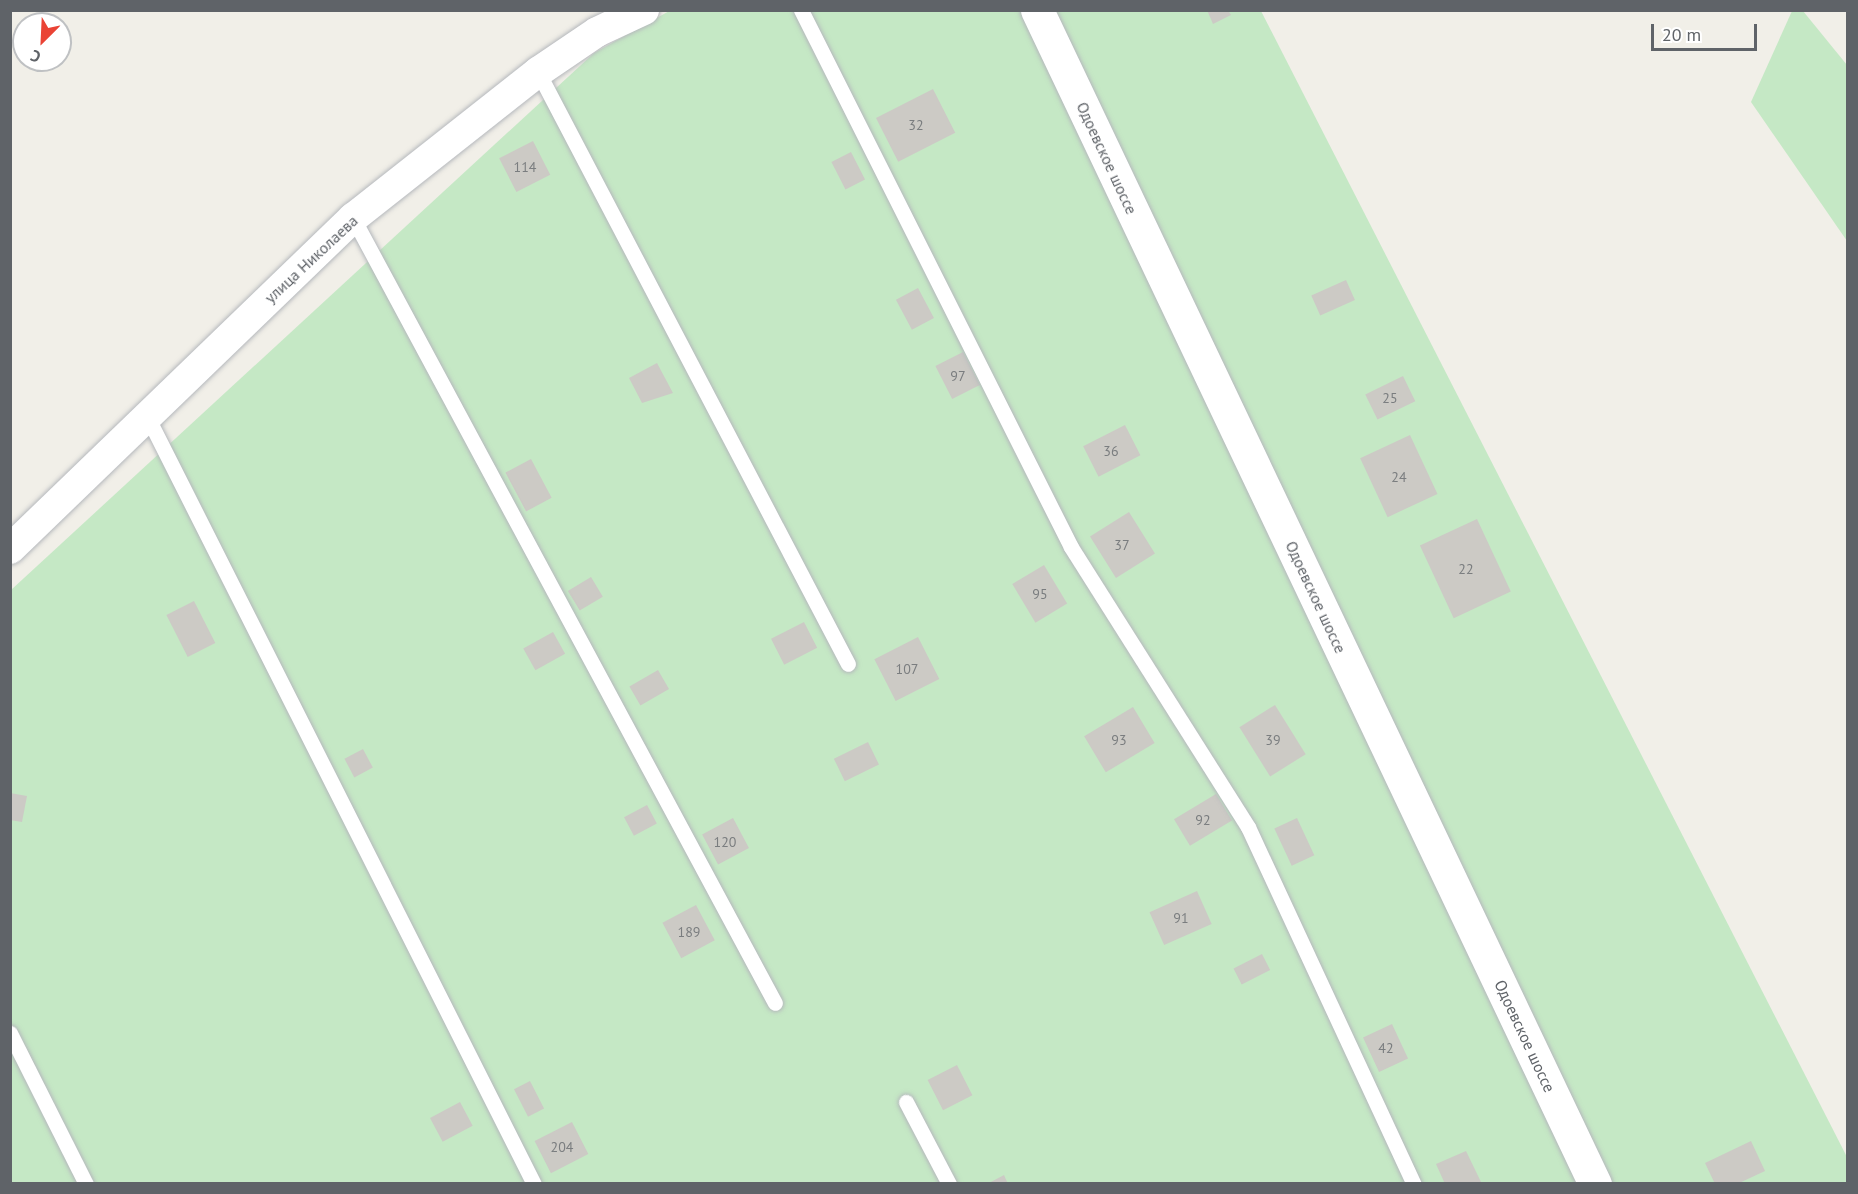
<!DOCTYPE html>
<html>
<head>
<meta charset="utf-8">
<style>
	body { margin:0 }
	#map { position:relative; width:1858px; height:1194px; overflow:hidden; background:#f1efe8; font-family:"PT Sans",sans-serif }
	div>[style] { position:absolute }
	.green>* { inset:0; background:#c5e8c5 }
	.building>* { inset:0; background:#cccac5; transform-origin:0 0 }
	.roads { filter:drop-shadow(0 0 2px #b5b8bc) drop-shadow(0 0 2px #b5b8bc) }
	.service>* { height:15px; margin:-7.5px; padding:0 7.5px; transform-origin:7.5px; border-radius:7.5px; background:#fff }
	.minor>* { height:30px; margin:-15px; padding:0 15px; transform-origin:15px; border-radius:15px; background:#fff }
	.secondary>* { height:33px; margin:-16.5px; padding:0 16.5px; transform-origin:16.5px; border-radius:16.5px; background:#fff }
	span { translate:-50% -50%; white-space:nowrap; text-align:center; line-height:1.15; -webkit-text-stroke:4.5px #fff; paint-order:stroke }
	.number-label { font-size:14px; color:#7a7d7f }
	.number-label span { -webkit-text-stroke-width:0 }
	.street-label { font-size:16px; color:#5f6368 }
	.frame { position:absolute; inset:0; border:12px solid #5f6368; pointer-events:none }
	.north { position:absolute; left:12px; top:12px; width:60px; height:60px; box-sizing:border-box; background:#fff; border:2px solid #bfc1c3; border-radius:50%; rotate:204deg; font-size:16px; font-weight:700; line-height:24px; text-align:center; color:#5f6368 }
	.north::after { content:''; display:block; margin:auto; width:21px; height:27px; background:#ea4335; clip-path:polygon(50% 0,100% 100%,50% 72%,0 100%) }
	.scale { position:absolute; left:1651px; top:24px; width:106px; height:27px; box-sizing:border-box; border:3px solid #5f6368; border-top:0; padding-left:8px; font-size:18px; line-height:21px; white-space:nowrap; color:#5f6368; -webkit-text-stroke:4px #fff; paint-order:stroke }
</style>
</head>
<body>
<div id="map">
	<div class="green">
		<i style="clip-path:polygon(671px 10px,1261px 11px,1848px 1159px,1847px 1184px,11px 1184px,11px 590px,594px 53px)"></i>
		<i style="clip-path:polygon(1792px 11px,1803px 11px,1847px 65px,1847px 241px,1751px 102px)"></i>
	</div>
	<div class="building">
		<i style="clip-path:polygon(1207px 10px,1228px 10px,1231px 15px,1213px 24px)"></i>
		<i style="left:933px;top:89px;width:49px;height:64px;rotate:63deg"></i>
		<i style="left:533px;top:141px;width:38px;height:38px;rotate:63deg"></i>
		<i style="left:851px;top:152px;width:31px;height:22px;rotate:63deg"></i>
		<i style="left:1346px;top:280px;width:22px;height:38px;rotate:66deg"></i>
		<i style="left:918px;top:288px;width:34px;height:25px;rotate:62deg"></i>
		<i style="left:963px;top:352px;width:37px;height:31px;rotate:63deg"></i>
		<i style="clip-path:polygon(657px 363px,673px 393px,642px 403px,629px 378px)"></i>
		<i style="left:1403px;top:376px;width:28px;height:42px;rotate:64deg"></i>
		<i style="left:1125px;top:425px;width:34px;height:47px;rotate:63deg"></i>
		<i style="left:1410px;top:435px;width:65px;height:55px;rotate:65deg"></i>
		<i style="left:531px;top:459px;width:44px;height:29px;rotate:62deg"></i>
		<i style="left:1129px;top:512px;width:49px;height:46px;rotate:58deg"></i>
		<i style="left:1477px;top:519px;width:80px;height:63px;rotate:65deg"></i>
		<i style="left:1044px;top:565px;width:45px;height:37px;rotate:59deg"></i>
		<i style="left:591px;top:577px;width:23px;height:27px;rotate:59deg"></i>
		<i style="left:194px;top:601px;width:47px;height:31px;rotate:63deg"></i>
		<i style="left:804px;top:622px;width:29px;height:37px;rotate:63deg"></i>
		<i style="left:553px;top:632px;width:25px;height:34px;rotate:61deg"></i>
		<i style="left:918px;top:637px;width:47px;height:49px;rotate:63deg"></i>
		<i style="left:658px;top:670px;width:22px;height:33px;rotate:60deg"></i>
		<i style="left:1275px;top:705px;width:58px;height:42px;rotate:58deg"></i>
		<i style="left:1133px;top:707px;width:42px;height:57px;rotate:59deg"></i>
		<i style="left:868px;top:742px;width:25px;height:38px;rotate:64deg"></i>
		<i style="left:363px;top:749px;width:21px;height:21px;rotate:62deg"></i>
		<i style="clip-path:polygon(10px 793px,27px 796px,22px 822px,10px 820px)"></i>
		<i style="left:1216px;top:794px;width:31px;height:49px;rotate:59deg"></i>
		<i style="left:647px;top:805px;width:21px;height:26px;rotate:62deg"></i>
		<i style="left:733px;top:818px;width:34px;height:35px;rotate:62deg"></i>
		<i style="left:1297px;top:818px;width:41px;height:25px;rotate:65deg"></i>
		<i style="left:1197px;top:891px;width:36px;height:52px;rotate:66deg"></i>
		<i style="left:696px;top:905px;width:40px;height:38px;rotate:62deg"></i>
		<i style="left:1262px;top:954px;width:18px;height:32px;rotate:63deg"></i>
		<i style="left:1392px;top:1024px;width:38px;height:32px;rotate:65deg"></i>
		<i style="left:957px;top:1065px;width:34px;height:33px;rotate:63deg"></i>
		<i style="left:530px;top:1081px;width:31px;height:18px;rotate:63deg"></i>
		<i style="left:460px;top:1102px;width:27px;height:34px;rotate:62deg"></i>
		<i style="left:572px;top:1122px;width:36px;height:42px;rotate:63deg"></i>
		<i style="clip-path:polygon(1751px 1141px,1765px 1171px,1737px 1184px,1715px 1184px,1705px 1163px)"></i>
		<i style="clip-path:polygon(1466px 1151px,1482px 1184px,1445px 1184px,1436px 1164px)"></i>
		<i style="clip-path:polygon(1004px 1175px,1008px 1184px,987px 1184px)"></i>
	</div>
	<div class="roads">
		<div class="service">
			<i style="left:801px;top:10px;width:601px;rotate:63.31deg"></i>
			<i style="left:1071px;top:547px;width:331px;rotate:57.7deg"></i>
			<i style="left:1248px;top:827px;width:394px;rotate:65.1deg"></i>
			<i style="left:538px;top:72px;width:668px;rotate:62.36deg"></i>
			<i style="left:353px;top:218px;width:891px;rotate:61.74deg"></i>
			<i style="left:146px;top:414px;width:862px;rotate:63.26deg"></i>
			<i style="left:10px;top:1033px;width:169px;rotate:63.3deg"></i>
			<i style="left:906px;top:1102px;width:93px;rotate:62.3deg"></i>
		</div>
		<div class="minor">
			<i style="left:10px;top:549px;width:477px;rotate:-44deg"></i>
			<i style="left:353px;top:218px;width:236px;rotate:-38.3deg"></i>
			<i style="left:538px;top:72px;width:71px;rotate:-34.1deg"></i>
			<i style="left:597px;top:32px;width:52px;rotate:-25.1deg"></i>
		</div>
		<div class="secondary">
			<i style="left:1037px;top:10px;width:1300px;rotate:64.58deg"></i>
		</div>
	</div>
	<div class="number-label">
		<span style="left:916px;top:125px">32</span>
		<span style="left:525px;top:167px">114</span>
		<span style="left:958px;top:376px">97</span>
		<span style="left:1390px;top:398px">25</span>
		<span style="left:1111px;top:451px">36</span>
		<span style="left:1399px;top:477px">24</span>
		<span style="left:1122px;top:545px">37</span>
		<span style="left:1466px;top:569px">22</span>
		<span style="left:1040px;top:594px">95</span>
		<span style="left:907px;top:669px">107</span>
		<span style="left:1119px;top:740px">93</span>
		<span style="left:1273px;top:740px">39</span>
		<span style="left:1203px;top:820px">92</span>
		<span style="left:725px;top:842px">120</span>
		<span style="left:1181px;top:918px">91</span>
		<span style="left:689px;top:932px">189</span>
		<span style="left:1386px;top:1048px">42</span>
		<span style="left:562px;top:1147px">204</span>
	</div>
	<div class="street-label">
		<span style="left:1107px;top:158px;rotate:65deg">Одоевское шоссе</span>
		<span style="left:311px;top:259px;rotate:-43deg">улица Николаева</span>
		<span style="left:1316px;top:597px;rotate:65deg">Одоевское шоссе</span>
		<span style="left:1525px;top:1036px;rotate:65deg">Одоевское шоссе</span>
	</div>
	<div class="frame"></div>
	<div class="north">С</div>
	<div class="scale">20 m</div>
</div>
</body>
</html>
